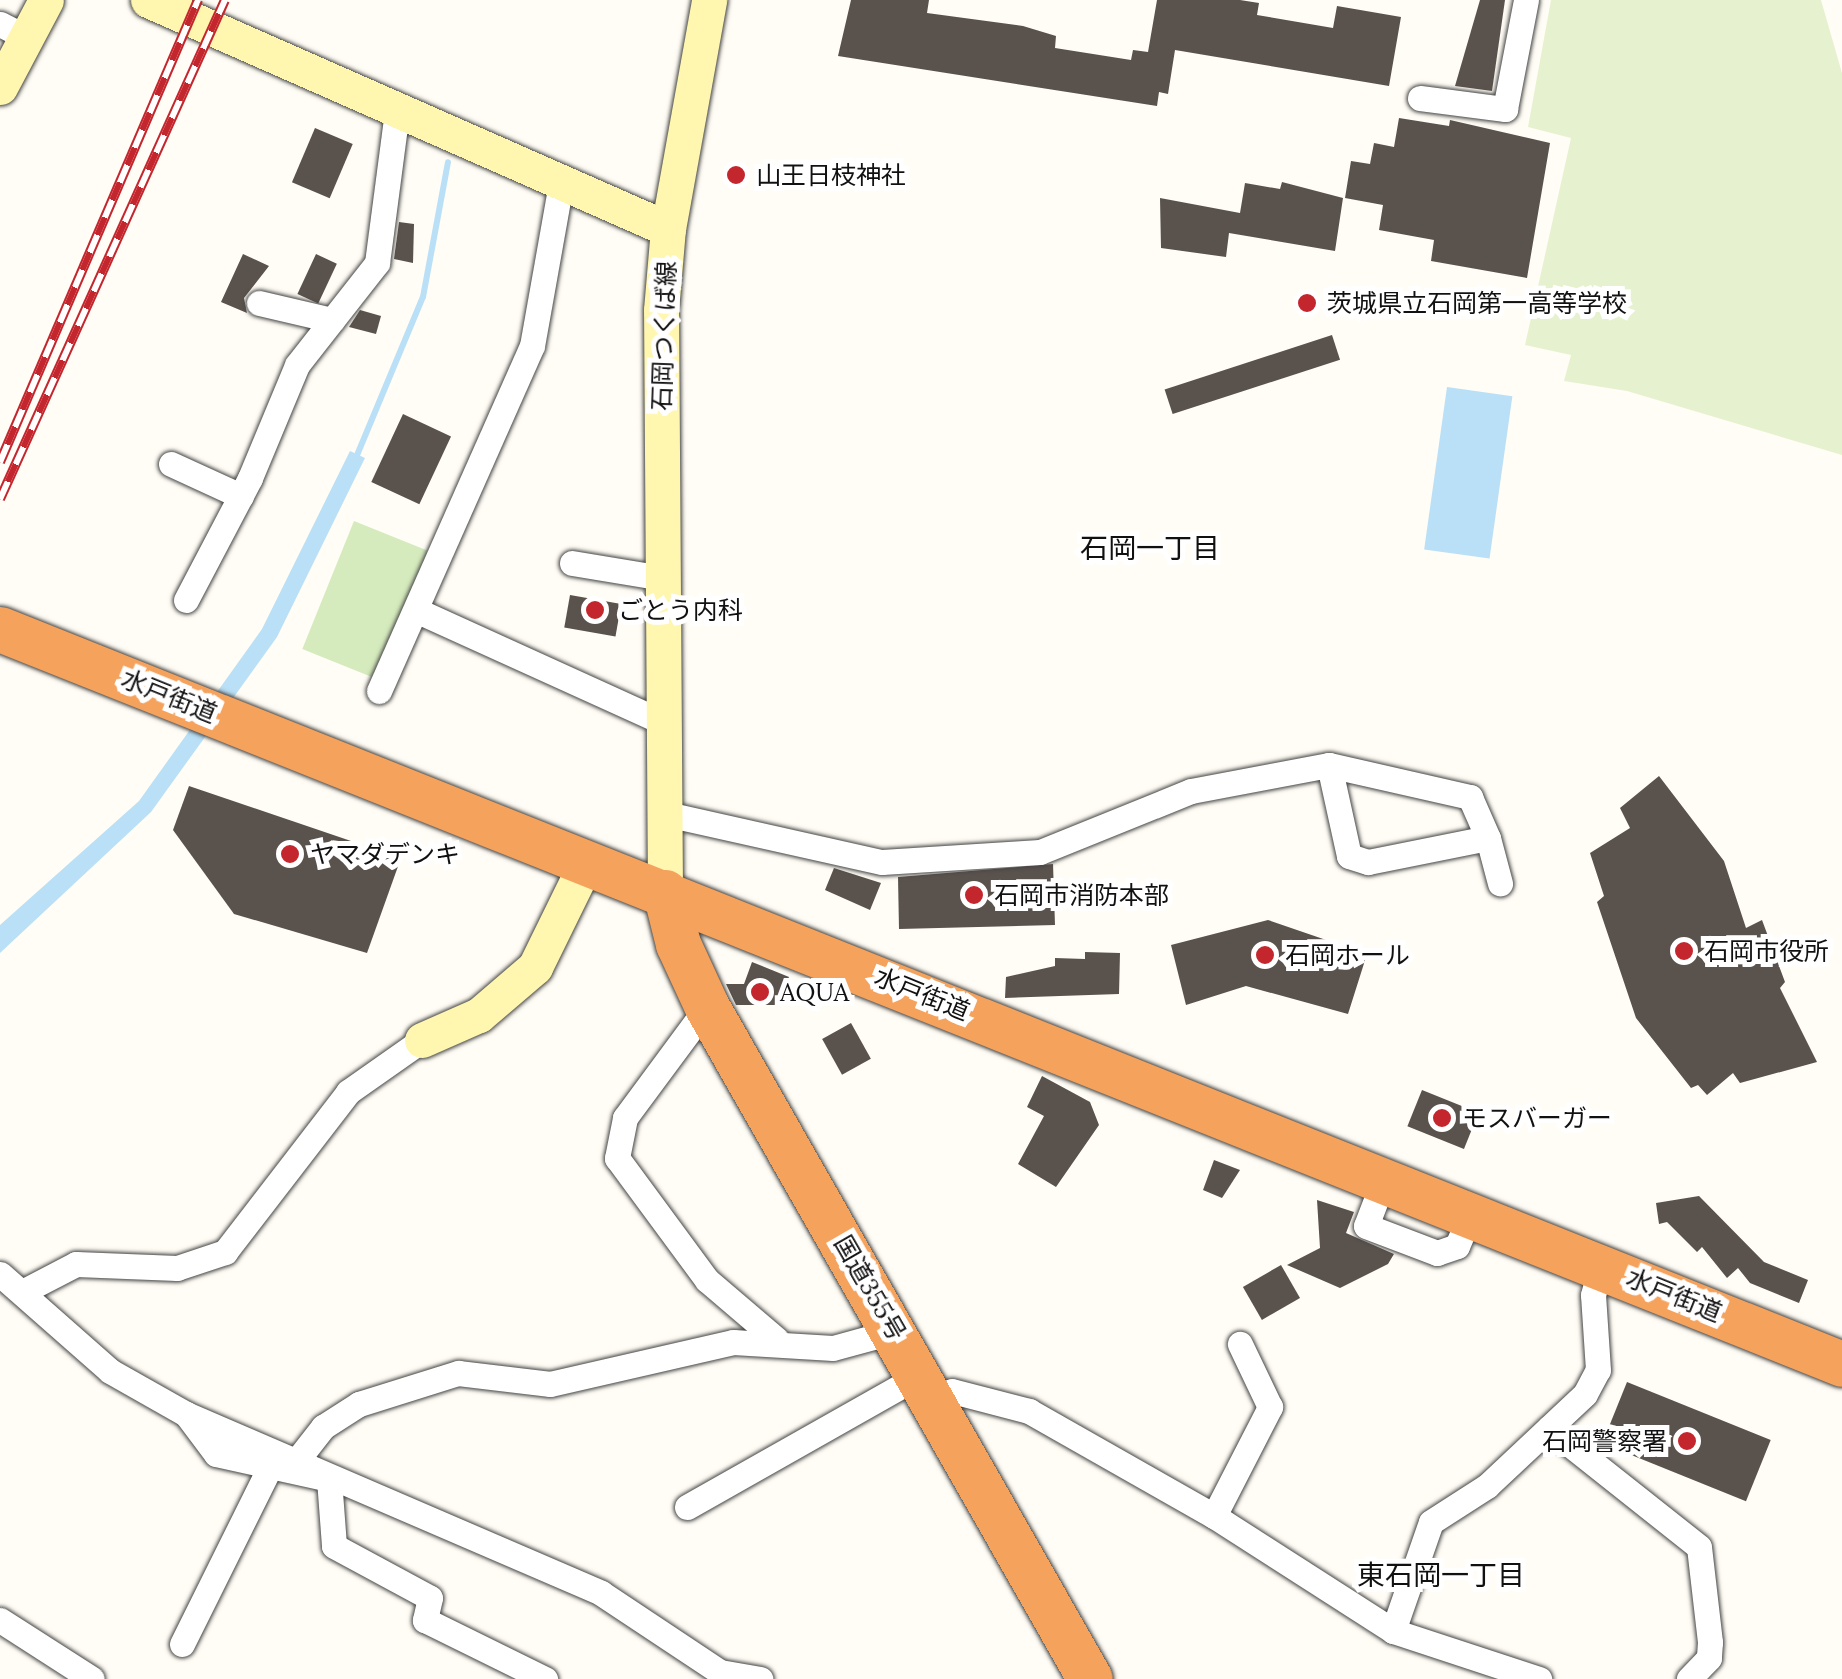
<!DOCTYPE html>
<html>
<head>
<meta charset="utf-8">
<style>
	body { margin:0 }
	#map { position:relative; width:1842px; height:1679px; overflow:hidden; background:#fffdf5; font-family:Lora,"Noto Sans JP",serif }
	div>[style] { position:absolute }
	.green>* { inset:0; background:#d5ebbd; transform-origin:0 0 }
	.pitch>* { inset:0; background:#e6f2cf }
	.water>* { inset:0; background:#b9e0f7; transform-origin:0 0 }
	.stream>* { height:6px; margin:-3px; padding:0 3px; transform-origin:3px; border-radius:3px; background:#b9e0f7 }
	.building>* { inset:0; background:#5a524d; transform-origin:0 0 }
	.roads { filter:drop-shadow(0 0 2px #444) drop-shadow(0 0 2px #444) }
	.street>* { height:25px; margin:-12.5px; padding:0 12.5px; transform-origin:12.5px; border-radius:12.5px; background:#fff }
	.secondary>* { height:35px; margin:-17.5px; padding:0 17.5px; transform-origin:17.5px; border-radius:17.5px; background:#fff6b0 }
	.highway>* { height:45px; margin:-22.5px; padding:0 22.5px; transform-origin:22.5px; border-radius:22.5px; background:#f5a25d }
	.rail>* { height:10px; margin-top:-5px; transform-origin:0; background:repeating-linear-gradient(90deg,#fff 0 19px,#c4262e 0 38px); box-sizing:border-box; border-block:2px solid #c4262e }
	.dots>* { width:28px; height:28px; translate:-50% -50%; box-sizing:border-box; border:5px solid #fff; border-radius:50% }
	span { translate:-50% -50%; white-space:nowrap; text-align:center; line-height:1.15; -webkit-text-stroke:10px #fff; paint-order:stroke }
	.poi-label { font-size:25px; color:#111 }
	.left { translate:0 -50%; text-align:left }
	.right { translate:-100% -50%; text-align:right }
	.street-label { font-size:25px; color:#111 }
	.neighbourhood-label { font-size:28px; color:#111 }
</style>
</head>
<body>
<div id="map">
	<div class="green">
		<i style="left:354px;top:521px;width:81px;height:138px;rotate:22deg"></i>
	</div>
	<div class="pitch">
		<i style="clip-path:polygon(1551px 0,1821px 0,1842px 73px,1842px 455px,1627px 391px,1564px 381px,1571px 355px,1525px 345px,1571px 138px,1528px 127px)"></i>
	</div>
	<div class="water">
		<i style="left:1447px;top:387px;width:66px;height:164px;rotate:8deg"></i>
		<i style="clip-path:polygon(350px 451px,365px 458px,277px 637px,151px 812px,0 953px,0 925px,139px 801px,262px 629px)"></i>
	</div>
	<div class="stream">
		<i style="left:355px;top:460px;width:177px;rotate:-67.4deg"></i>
		<i style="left:423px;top:297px;width:137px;rotate:-79.5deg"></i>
	</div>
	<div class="building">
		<i style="clip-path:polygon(851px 0,929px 0,927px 13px,1023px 26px,1056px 36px,1055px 48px,1131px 60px,1133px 50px,1148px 52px,1157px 0,1240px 0,1259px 3px,1257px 15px,1333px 28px,1337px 6px,1401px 17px,1389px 86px,1175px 50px,1168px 94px,1159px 92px,1157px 106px,838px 56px)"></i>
		<i style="clip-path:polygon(1480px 0,1505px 0,1492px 91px,1455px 86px)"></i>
		<i style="clip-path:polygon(1399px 118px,1449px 126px,1450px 120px,1550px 143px,1527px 278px,1431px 261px,1434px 240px,1379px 230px,1383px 205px,1345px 198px,1351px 161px,1370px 164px,1374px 143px,1394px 147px)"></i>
		<i style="left:315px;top:128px;width:41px;height:59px;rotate:23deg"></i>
		<i style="clip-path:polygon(1282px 182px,1343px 198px,1335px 251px,1229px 233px,1226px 257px,1161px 248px,1160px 198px,1240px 213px,1245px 183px,1280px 189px)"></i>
		<i style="clip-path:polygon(399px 222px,414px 224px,413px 263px,394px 259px)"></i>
		<i style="clip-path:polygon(243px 254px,269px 266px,244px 298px,247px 313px,221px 302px)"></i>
		<i style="left:316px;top:254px;width:23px;height:44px;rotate:25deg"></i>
		<i style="clip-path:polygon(360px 310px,381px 316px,376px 334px,349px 327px)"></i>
		<i style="left:1332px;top:335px;width:26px;height:176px;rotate:72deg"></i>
		<i style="left:403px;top:414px;width:53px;height:75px;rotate:25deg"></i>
		<i style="left:570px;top:595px;width:52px;height:33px;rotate:10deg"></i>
		<i style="clip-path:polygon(1659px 776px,1724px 861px,1746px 928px,1762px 920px,1785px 982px,1780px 988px,1817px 1062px,1740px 1083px,1733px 1073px,1707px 1095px,1698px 1085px,1691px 1088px,1636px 1018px,1597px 902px,1604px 896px,1590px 853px,1630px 828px,1620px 808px)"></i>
		<i style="clip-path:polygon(189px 786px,401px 858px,367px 953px,234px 914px,173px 830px)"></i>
		<i style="clip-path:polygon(1053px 864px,1055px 925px,899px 929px,898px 877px)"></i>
		<i style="clip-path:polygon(834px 868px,881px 883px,870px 910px,825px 890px)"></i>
		<i style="clip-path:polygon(1268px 920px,1367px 954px,1348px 1014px,1246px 986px,1186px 1005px,1171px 945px)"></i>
		<i style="clip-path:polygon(1085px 952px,1120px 953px,1119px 994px,1005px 998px,1006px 977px,1055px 966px,1055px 958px,1085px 959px)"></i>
		<i style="clip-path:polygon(752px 962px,789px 977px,779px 1005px,736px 1005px,726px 984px,744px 984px)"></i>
		<i style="left:851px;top:1023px;width:41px;height:33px;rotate:61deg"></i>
		<i style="clip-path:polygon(1042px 1076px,1090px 1102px,1099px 1125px,1056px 1187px,1018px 1164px,1044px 1116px,1027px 1107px)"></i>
		<i style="left:1422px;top:1090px;width:61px;height:39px;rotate:22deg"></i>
		<i style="clip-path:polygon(1214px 1160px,1240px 1170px,1222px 1198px,1203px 1190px)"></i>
		<i style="clip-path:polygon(1699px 1196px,1764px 1262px,1808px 1280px,1799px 1303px,1750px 1283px,1738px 1268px,1727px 1278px,1702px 1247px,1697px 1252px,1667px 1222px,1659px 1224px,1656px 1203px)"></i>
		<i style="clip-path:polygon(1317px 1200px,1354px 1212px,1346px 1233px,1394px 1254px,1388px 1264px,1340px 1288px,1287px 1265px,1320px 1248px)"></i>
		<i style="left:1281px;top:1265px;width:38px;height:44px;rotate:60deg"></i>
		<i style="left:1627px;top:1382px;width:155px;height:66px;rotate:22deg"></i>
	</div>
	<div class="roads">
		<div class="street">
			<i style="left:0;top:24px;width:29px;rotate:27deg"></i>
			<i style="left:1420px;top:98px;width:86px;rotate:7.4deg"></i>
			<i style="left:1505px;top:109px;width:111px;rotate:-79.1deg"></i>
			<i style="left:259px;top:303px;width:75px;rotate:13.1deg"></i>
			<i style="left:171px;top:464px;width:77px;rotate:24.6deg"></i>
			<i style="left:572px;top:563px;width:92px;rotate:9.4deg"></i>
			<i style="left:186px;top:600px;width:138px;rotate:-62.3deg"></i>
			<i style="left:250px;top:478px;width:122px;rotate:-67.4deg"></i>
			<i style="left:297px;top:365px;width:130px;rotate:-51.9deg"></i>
			<i style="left:377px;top:263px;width:152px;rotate:-82.5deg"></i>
			<i style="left:418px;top:611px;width:267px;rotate:24.4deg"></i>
			<i style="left:379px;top:691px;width:377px;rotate:-66.1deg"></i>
			<i style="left:532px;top:346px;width:165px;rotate:-79.9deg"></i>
			<i style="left:1329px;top:765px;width:145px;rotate:12.8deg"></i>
			<i style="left:1470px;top:797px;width:45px;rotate:66.3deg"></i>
			<i style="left:662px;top:813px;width:225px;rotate:12.6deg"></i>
			<i style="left:882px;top:862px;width:158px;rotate:-3.6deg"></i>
			<i style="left:1040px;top:852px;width:163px;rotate:-22deg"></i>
			<i style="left:1191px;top:791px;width:140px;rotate:-10.7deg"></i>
			<i style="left:1329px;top:765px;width:93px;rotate:77.6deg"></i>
			<i style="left:1349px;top:856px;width:20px;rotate:18deg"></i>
			<i style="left:1368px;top:862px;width:122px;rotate:-11.3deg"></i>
			<i style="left:1488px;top:838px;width:47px;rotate:75.1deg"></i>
			<i style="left:707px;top:1007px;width:138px;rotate:126.5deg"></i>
			<i style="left:625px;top:1118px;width:41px;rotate:101.3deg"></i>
			<i style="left:617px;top:1158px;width:152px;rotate:53.6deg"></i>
			<i style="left:707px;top:1280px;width:91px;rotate:40.5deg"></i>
			<i style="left:1384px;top:1179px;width:50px;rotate:111deg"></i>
			<i style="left:1366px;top:1226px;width:76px;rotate:20.8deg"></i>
			<i style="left:1437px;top:1253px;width:21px;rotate:-19deg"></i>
			<i style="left:1457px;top:1246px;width:36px;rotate:-67deg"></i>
			<i style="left:0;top:1274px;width:147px;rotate:41.4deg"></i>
			<i style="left:110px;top:1371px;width:87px;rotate:29.5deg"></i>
			<i style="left:186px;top:1414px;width:452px;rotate:23.3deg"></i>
			<i style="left:601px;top:1593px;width:143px;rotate:33.6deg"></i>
			<i style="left:720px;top:1672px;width:41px;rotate:9.9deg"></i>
			<i style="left:22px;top:1292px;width:61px;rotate:-27.4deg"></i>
			<i style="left:76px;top:1264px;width:101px;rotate:2.3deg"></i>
			<i style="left:177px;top:1268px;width:51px;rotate:-18.4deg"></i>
			<i style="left:225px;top:1252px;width:202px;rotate:-52.4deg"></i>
			<i style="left:348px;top:1092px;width:90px;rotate:-35.1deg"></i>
			<i style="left:934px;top:1398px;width:19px;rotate:-21deg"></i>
			<i style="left:952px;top:1391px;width:80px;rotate:14.6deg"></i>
			<i style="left:1029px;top:1411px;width:213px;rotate:29.6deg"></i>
			<i style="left:1214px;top:1516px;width:213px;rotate:32.7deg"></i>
			<i style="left:1393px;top:1631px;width:154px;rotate:18.2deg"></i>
			<i style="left:186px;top:1414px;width:50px;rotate:53.1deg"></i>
			<i style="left:216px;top:1454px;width:116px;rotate:12.5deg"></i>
			<i style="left:329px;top:1479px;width:67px;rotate:85.7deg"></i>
			<i style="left:334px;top:1546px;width:109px;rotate:28.4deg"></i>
			<i style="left:430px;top:1598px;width:23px;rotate:103deg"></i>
			<i style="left:425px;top:1620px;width:134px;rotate:26.2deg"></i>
			<i style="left:1549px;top:1428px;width:191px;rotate:38.4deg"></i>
			<i style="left:1699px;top:1547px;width:96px;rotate:83.4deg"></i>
			<i style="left:1710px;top:1642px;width:16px;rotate:94deg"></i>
			<i style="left:1709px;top:1658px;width:29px;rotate:134deg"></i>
			<i style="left:298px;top:1459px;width:41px;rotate:-52deg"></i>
			<i style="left:323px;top:1427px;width:43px;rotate:-32.6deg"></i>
			<i style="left:359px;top:1404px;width:104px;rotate:-17.4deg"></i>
			<i style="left:458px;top:1373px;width:93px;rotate:6.8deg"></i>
			<i style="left:550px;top:1384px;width:188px;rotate:-12.9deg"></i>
			<i style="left:733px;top:1342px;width:100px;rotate:3.4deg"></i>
			<i style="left:833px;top:1348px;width:64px;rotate:-15.3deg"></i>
			<i style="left:687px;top:1507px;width:268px;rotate:-29.5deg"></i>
			<i style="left:1214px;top:1516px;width:123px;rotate:-62.8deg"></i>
			<i style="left:1270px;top:1407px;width:70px;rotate:-115.5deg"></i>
			<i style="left:0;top:1620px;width:109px;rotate:32.7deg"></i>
			<i style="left:1393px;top:1631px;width:115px;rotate:-70.8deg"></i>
			<i style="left:1431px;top:1522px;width:67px;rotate:-32.7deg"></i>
			<i style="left:1487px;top:1486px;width:134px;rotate:-43.2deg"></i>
			<i style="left:1585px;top:1394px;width:27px;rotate:-62deg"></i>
			<i style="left:1598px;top:1370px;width:75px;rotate:-93.8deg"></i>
			<i style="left:1593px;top:1295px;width:30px;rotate:-75deg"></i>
			<i style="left:182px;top:1644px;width:193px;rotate:-63.6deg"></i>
		</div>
		<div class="secondary">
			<i style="left:148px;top:0;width:568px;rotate:23.77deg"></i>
			<i style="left:0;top:87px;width:98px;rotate:-62.1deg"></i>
			<i style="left:665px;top:892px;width:582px;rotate:-90.39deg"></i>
			<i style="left:661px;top:310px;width:81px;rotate:-85.1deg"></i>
			<i style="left:668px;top:229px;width:233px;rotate:-79.8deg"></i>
			<i style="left:422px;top:1040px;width:62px;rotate:-23.7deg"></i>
			<i style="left:479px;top:1015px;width:74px;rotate:-40.6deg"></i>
			<i style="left:535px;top:967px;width:118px;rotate:-63.9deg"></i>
		</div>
		<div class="highway">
			<i style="left:0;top:629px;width:1983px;rotate:21.75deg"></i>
			<i style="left:665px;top:892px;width:54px;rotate:76deg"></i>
			<i style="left:678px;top:944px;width:69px;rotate:65.3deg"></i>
			<i style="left:707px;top:1007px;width:773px;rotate:60.32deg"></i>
		</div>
	</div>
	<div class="rail">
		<i style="left:0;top:462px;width:503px;rotate:-66.8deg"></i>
		<i style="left:0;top:499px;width:547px;rotate:-65.73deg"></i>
	</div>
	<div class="dots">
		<i style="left:736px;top:175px;background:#c4262e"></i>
		<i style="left:1307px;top:303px;background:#c4262e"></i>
		<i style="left:595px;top:610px;background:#c4262e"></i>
		<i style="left:290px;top:854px;background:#c4262e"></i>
		<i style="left:974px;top:895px;background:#c4262e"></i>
		<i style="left:1684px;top:951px;background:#c4262e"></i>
		<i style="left:1265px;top:955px;background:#c4262e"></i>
		<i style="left:760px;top:992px;background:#c4262e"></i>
		<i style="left:1442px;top:1118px;background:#c4262e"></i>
		<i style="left:1687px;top:1441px;background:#c4262e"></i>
	</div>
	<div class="poi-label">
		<span class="left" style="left:756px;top:175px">山王日枝神社</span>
		<span class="left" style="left:1327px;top:303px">茨城県立石岡第一高等学校</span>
		<span class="left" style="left:618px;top:610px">ごとう内科</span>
		<span class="left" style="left:310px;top:854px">ヤマダデンキ</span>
		<span class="left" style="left:994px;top:895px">石岡市消防本部</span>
		<span class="left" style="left:1704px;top:951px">石岡市役所</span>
		<span class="left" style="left:1285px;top:955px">石岡ホール</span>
		<span class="left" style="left:780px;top:992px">AQUA</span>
		<span class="left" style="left:1462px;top:1118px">モスバーガー</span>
		<span class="right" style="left:1667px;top:1441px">石岡警察署</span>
	</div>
	<div class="street-label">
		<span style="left:664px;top:336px;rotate:-88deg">石岡つくば線</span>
		<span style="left:169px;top:696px;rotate:22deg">水戸街道</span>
		<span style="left:922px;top:994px;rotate:22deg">水戸街道</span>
		<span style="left:870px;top:1288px;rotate:60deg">国道355号</span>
		<span style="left:1674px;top:1295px;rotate:22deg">水戸街道</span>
	</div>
	<div class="neighbourhood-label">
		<span style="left:1150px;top:548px">石岡一丁目</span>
		<span style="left:1441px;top:1575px">東石岡一丁目</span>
	</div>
</div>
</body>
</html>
